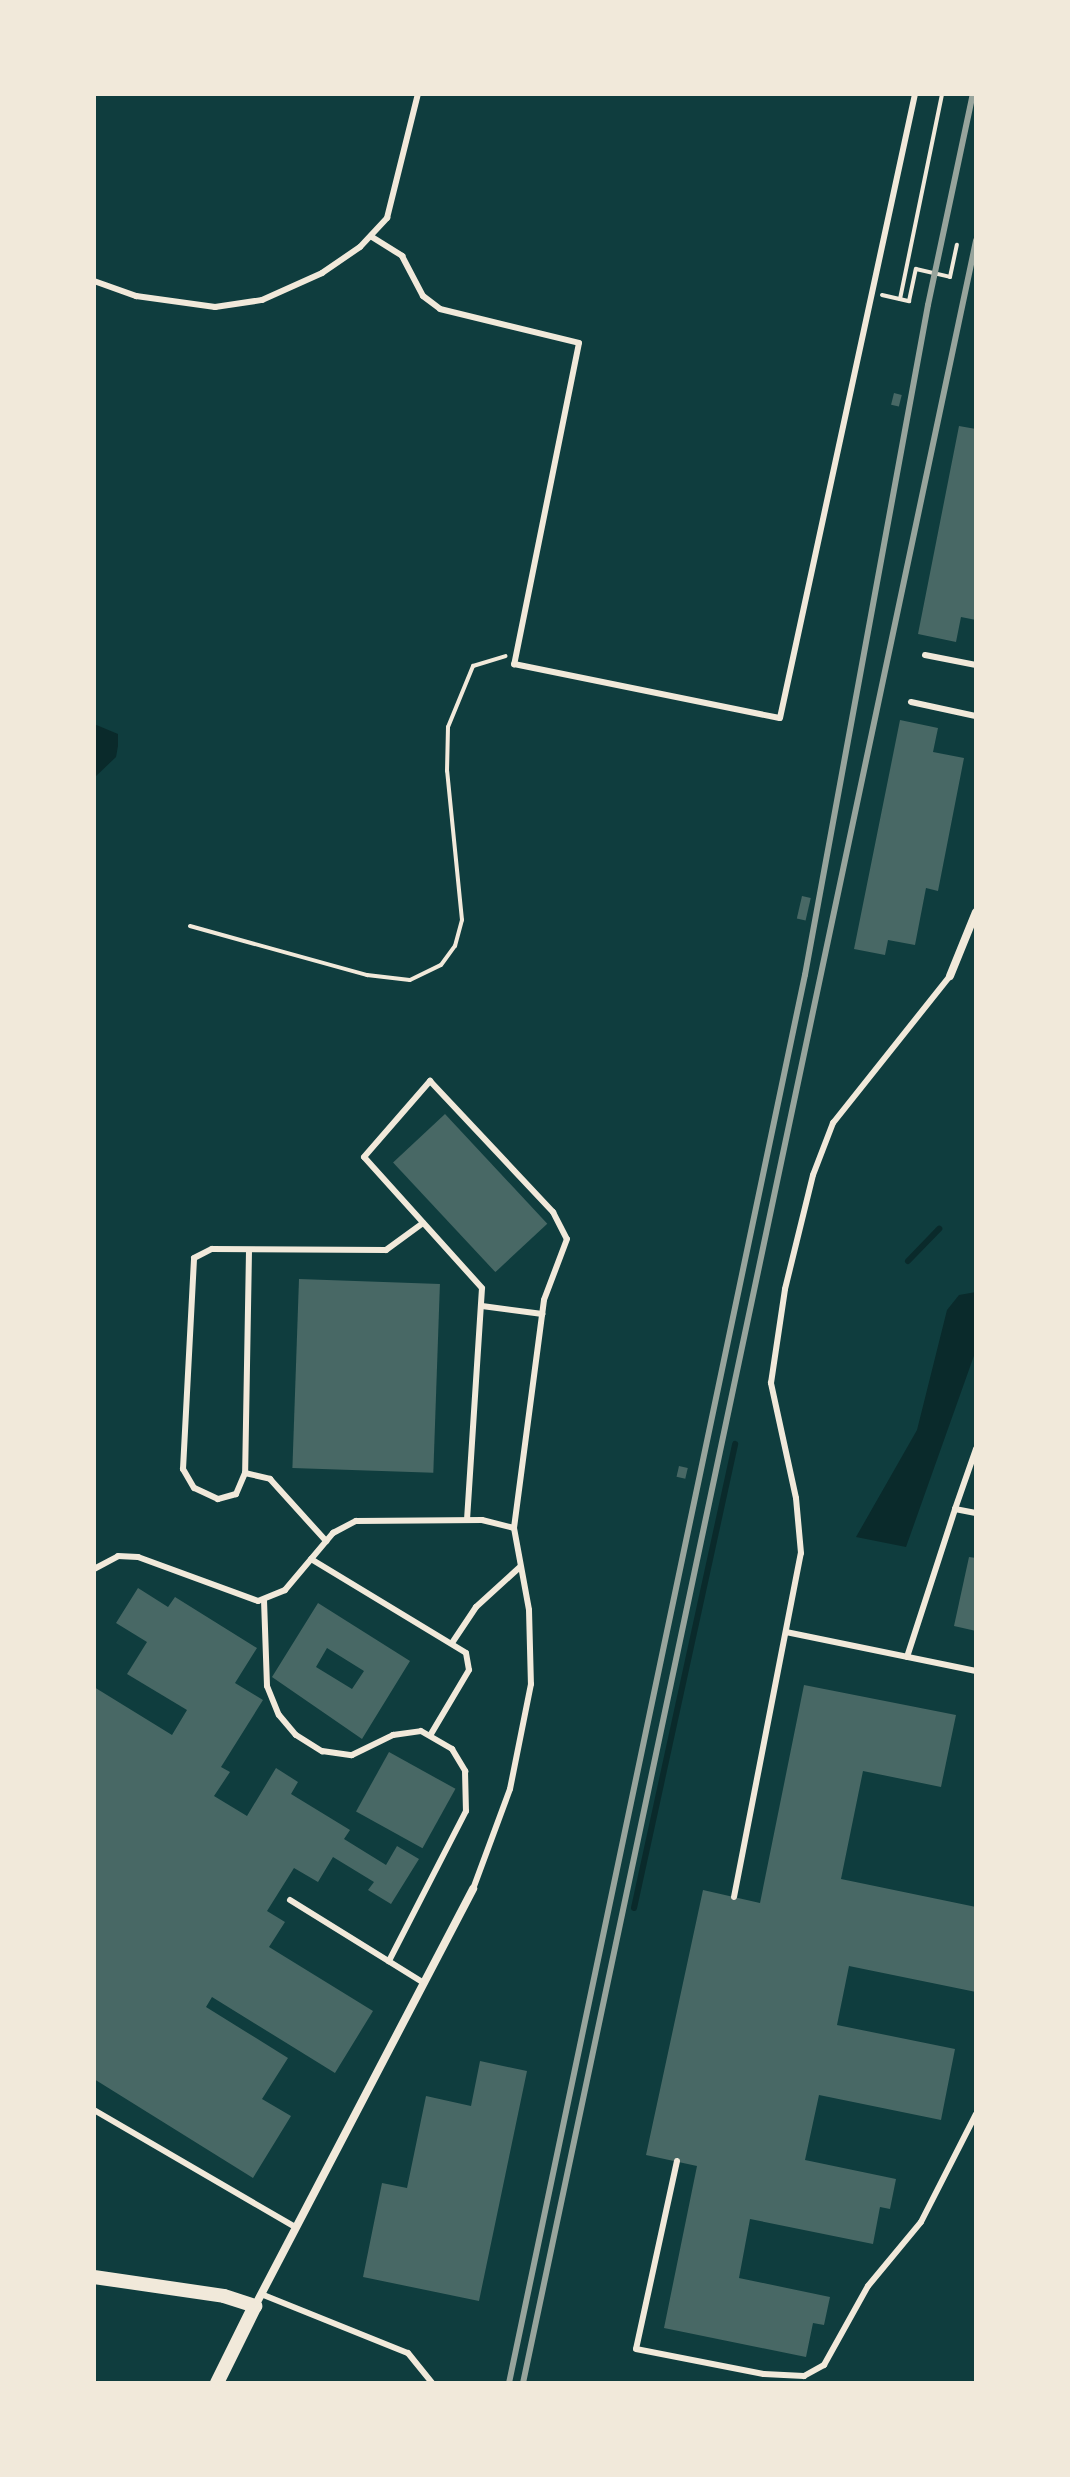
<!DOCTYPE html>
<html>
<head>
<meta charset="utf-8">
<style>
	body { margin:0 }
	#map { position:relative; width:1070px; height:2477px; overflow:hidden; background:#0f3d3e; font-family:Karla,sans-serif }
	div>[style] { position:absolute }
	.water>* { inset:0; background:#0a2a2b }
	.stream>* { height:6px; margin:-3px; padding:0 3px; transform-origin:3px; border-radius:3px; background:#0a2a2b }
	.building>* { inset:0; background:#486865; transform-origin:0 0 }
	.path>* { height:4px; margin:-2px; padding:0 2px; transform-origin:2px; border-radius:2px; background:#f1e9da }
	.service>* { height:6px; margin:-3px; padding:0 3px; transform-origin:3px; border-radius:3px; background:#f1e9da }
	.minor>* { height:8px; margin:-4px; padding:0 4px; transform-origin:4px; border-radius:4px; background:#f1e9da }
	.tertiary>* { height:14px; margin:-7px; padding:0 7px; transform-origin:7px; border-radius:7px; background:#f1e9da }
	.rail>* { height:6px; margin:-3px; padding:0 3px; transform-origin:3px; border-radius:3px; background:#97a49c }
	span { translate:-50% -50%; white-space:nowrap; text-align:center; line-height:1.15; -webkit-text-stroke:6px #f1e9da; paint-order:stroke }
	.frame { position:absolute; inset:0; border:96px solid #f1e9da; pointer-events:none }
</style>
</head>
<body>
<div id="map">
	<div class="water">
		<i style="clip-path:polygon(94px 724px,118px 734px,118px 746px,116px 757px,94px 778px)"></i>
		<i style="clip-path:polygon(976px 1292px,976px 1350px,906px 1547px,856px 1537px,917px 1430px,947px 1310px,959px 1295px)"></i>
	</div>
	<div class="stream">
		<i style="left:908px;top:1261px;width:45px;rotate:-45.9deg"></i>
		<i style="left:634px;top:1908px;width:475px;rotate:-77.7deg"></i>
	</div>
	<div class="building">
		<i style="left:894px;top:393px;width:8px;height:12px;rotate:14deg"></i>
		<i style="clip-path:polygon(959px 426px,976px 429px,976px 620px,961px 617px,956px 642px,918px 634px)"></i>
		<i style="clip-path:polygon(900px 720px,938px 728px,933px 752px,964px 758px,938px 891px,926px 888px,915px 945px,888px 940px,885px 955px,854px 949px)"></i>
		<i style="left:802px;top:896px;width:9px;height:23px;rotate:13deg"></i>
		<i style="left:445px;top:1114px;width:150px;height:71px;rotate:47deg"></i>
		<i style="left:299px;top:1279px;width:141px;height:189px;rotate:2deg"></i>
		<i style="left:679px;top:1466px;width:9px;height:11px;rotate:13deg"></i>
		<i style="clip-path:polygon(969px 1557px,976px 1558px,976px 1631px,954px 1626px)"></i>
		<i style="clip-path:polygon(138px 1588px,168px 1607px,175px 1597px,257px 1648px,235px 1683px,263px 1700px,221px 1767px,230px 1772px,214px 1796px,247px 1816px,276px 1768px,298px 1782px,291px 1794px,350px 1830px,344px 1839px,386px 1865px,397px 1846px,419px 1859px,391px 1904px,368px 1890px,374px 1882px,333px 1857px,318px 1882px,294px 1868px,267px 1911px,285px 1922px,269px 1947px,373px 2011px,335px 2073px,212px 1997px,206px 2007px,288px 2058px,262px 2099px,291px 2116px,253px 2178px,94px 2079px,94px 1687px,172px 1735px,187px 1710px,127px 1674px,147px 1642px,116px 1623px)"></i>
		<i style="clip-path:polygon(evenodd,318px 1603px,410px 1661px,362px 1739px,272px 1677px,318px 1603px,327px 1648px,364px 1671px,352px 1689px,316px 1667px,327px 1648px)"></i>
		<i style="clip-path:polygon(804px 1685px,956px 1715px,941px 1787px,863px 1771px,841px 1879px,976px 1907px,976px 1992px,849px 1966px,837px 2025px,955px 2049px,941px 2120px,819px 2095px,805px 2160px,896px 2179px,890px 2209px,880px 2207px,873px 2244px,750px 2219px,739px 2278px,830px 2297px,824px 2325px,813px 2323px,806px 2357px,664px 2328px,697px 2166px,646px 2155px,703px 1890px,760px 1903px)"></i>
		<i style="left:389px;top:1752px;width:76px;height:68px;rotate:29deg"></i>
		<i style="clip-path:polygon(480px 2061px,527px 2071px,479px 2301px,363px 2277px,382px 2183px,407px 2188px,426px 2096px,471px 2106px)"></i>
	</div>
	<div class="path">
		<i style="left:882px;top:295px;width:28px;rotate:13deg"></i>
		<i style="left:909px;top:301px;width:33px;rotate:-78deg"></i>
		<i style="left:916px;top:269px;width:35px;rotate:13deg"></i>
		<i style="left:950px;top:277px;width:33px;rotate:-78deg"></i>
		<i style="left:900px;top:299px;width:209px;rotate:-78.4deg"></i>
		<i style="left:190px;top:926px;width:184px;rotate:15.5deg"></i>
		<i style="left:367px;top:975px;width:43px;rotate:6.6deg"></i>
		<i style="left:410px;top:980px;width:34px;rotate:-26deg"></i>
		<i style="left:441px;top:965px;width:24px;rotate:-54deg"></i>
		<i style="left:455px;top:946px;width:27px;rotate:-75deg"></i>
		<i style="left:462px;top:920px;width:150px;rotate:-95.7deg"></i>
		<i style="left:447px;top:771px;width:44px;rotate:-88.7deg"></i>
		<i style="left:448px;top:727px;width:66px;rotate:-67.7deg"></i>
		<i style="left:473px;top:666px;width:34px;rotate:-17deg"></i>
	</div>
	<div class="service">
		<i style="left:372px;top:237px;width:36px;rotate:32deg"></i>
		<i style="left:402px;top:256px;width:45px;rotate:62.3deg"></i>
		<i style="left:423px;top:296px;width:21px;rotate:37deg"></i>
		<i style="left:440px;top:309px;width:143px;rotate:13.7deg"></i>
		<i style="left:579px;top:343px;width:328px;rotate:101.4deg"></i>
		<i style="left:514px;top:664px;width:271px;rotate:11.5deg"></i>
		<i style="left:780px;top:718px;width:638px;rotate:-77.79deg"></i>
		<i style="left:94px;top:281px;width:45px;rotate:19.7deg"></i>
		<i style="left:136px;top:296px;width:80px;rotate:7.9deg"></i>
		<i style="left:215px;top:307px;width:48px;rotate:-8.5deg"></i>
		<i style="left:262px;top:300px;width:66px;rotate:-24.2deg"></i>
		<i style="left:322px;top:273px;width:46px;rotate:-34.4deg"></i>
		<i style="left:360px;top:247px;width:40px;rotate:-47deg"></i>
		<i style="left:387px;top:218px;width:128px;rotate:-76deg"></i>
		<i style="left:925px;top:655px;width:52px;rotate:11.1deg"></i>
		<i style="left:911px;top:702px;width:66px;rotate:12.2deg"></i>
		<i style="left:249px;top:1251px;width:222px;rotate:91deg"></i>
		<i style="left:245px;top:1473px;width:23px;rotate:113deg"></i>
		<i style="left:236px;top:1494px;width:19px;rotate:164deg"></i>
		<i style="left:218px;top:1499px;width:26px;rotate:-155deg"></i>
		<i style="left:194px;top:1488px;width:22px;rotate:-120deg"></i>
		<i style="left:183px;top:1469px;width:211px;rotate:-87deg"></i>
		<i style="left:194px;top:1258px;width:20px;rotate:-27deg"></i>
		<i style="left:212px;top:1249px;width:174px;rotate:0.3deg"></i>
		<i style="left:386px;top:1250px;width:46px;rotate:-36.1deg"></i>
		<i style="left:482px;top:1306px;width:61px;rotate:7.6deg"></i>
		<i style="left:245px;top:1473px;width:26px;rotate:13deg"></i>
		<i style="left:270px;top:1479px;width:84px;rotate:47.9deg"></i>
		<i style="left:955px;top:1509px;width:64px;rotate:-70.7deg"></i>
		<i style="left:467px;top:1520px;width:232px;rotate:-86.3deg"></i>
		<i style="left:482px;top:1288px;width:176px;rotate:-132deg"></i>
		<i style="left:364px;top:1157px;width:101px;rotate:-49deg"></i>
		<i style="left:430px;top:1081px;width:180px;rotate:46.8deg"></i>
		<i style="left:553px;top:1212px;width:30px;rotate:63deg"></i>
		<i style="left:567px;top:1239px;width:65px;rotate:110.7deg"></i>
		<i style="left:544px;top:1300px;width:230px;rotate:97.5deg"></i>
		<i style="left:514px;top:1528px;width:83px;rotate:79.6deg"></i>
		<i style="left:529px;top:1610px;width:74px;rotate:88.5deg"></i>
		<i style="left:531px;top:1684px;width:107px;rotate:101.3deg"></i>
		<i style="left:510px;top:1789px;width:107px;rotate:110.3deg"></i>
		<i style="left:311px;top:1559px;width:181px;rotate:31.2deg"></i>
		<i style="left:466px;top:1653px;width:17px;rotate:80deg"></i>
		<i style="left:469px;top:1670px;width:74px;rotate:120.7deg"></i>
		<i style="left:94px;top:1569px;width:27px;rotate:-28deg"></i>
		<i style="left:118px;top:1556px;width:20px;rotate:3deg"></i>
		<i style="left:138px;top:1557px;width:128px;rotate:20.1deg"></i>
		<i style="left:258px;top:1601px;width:29px;rotate:-22deg"></i>
		<i style="left:285px;top:1590px;width:75px;rotate:-49.9deg"></i>
		<i style="left:333px;top:1533px;width:26px;rotate:-28deg"></i>
		<i style="left:356px;top:1521px;width:126px;rotate:-0.5deg"></i>
		<i style="left:482px;top:1520px;width:33px;rotate:14deg"></i>
		<i style="left:264px;top:1600px;width:86px;rotate:88deg"></i>
		<i style="left:267px;top:1686px;width:31px;rotate:68deg"></i>
		<i style="left:279px;top:1715px;width:26px;rotate:50deg"></i>
		<i style="left:296px;top:1735px;width:31px;rotate:32deg"></i>
		<i style="left:322px;top:1751px;width:30px;rotate:8deg"></i>
		<i style="left:352px;top:1755px;width:46px;rotate:-26deg"></i>
		<i style="left:393px;top:1735px;width:28px;rotate:-8deg"></i>
		<i style="left:421px;top:1731px;width:36px;rotate:30deg"></i>
		<i style="left:452px;top:1749px;width:26px;rotate:59deg"></i>
		<i style="left:465px;top:1771px;width:40px;rotate:88.6deg"></i>
		<i style="left:466px;top:1811px;width:169px;rotate:117.2deg"></i>
		<i style="left:786px;top:1632px;width:194px;rotate:11.6deg"></i>
		<i style="left:452px;top:1643px;width:43px;rotate:-56.3deg"></i>
		<i style="left:476px;top:1607px;width:59px;rotate:-42.3deg"></i>
		<i style="left:907px;top:1657px;width:156px;rotate:-72deg"></i>
		<i style="left:955px;top:1509px;width:21px;rotate:11deg"></i>
		<i style="left:734px;top:1897px;width:350px;rotate:-79deg"></i>
		<i style="left:801px;top:1553px;width:55px;rotate:-95.2deg"></i>
		<i style="left:796px;top:1498px;width:118px;rotate:-102.3deg"></i>
		<i style="left:771px;top:1383px;width:95px;rotate:-81.5deg"></i>
		<i style="left:785px;top:1289px;width:117px;rotate:-76.2deg"></i>
		<i style="left:813px;top:1175px;width:56px;rotate:-69deg"></i>
		<i style="left:833px;top:1123px;width:188px;rotate:-51.5deg"></i>
		<i style="left:290px;top:1900px;width:158px;rotate:31.8deg"></i>
		<i style="left:94px;top:2110px;width:233px;rotate:30.2deg"></i>
		<i style="left:677px;top:2161px;width:192px;rotate:102.3deg"></i>
		<i style="left:636px;top:2349px;width:130px;rotate:11.1deg"></i>
		<i style="left:764px;top:2374px;width:40px;rotate:2.9deg"></i>
		<i style="left:804px;top:2376px;width:23px;rotate:-29deg"></i>
		<i style="left:824px;top:2365px;width:90px;rotate:-60.9deg"></i>
		<i style="left:868px;top:2286px;width:83px;rotate:-50.4deg"></i>
		<i style="left:921px;top:2222px;width:121px;rotate:-63deg"></i>
		<i style="left:261px;top:2294px;width:158px;rotate:21.9deg"></i>
		<i style="left:408px;top:2353px;width:38px;rotate:51deg"></i>
	</div>
	<div class="minor">
		<i style="left:950px;top:976px;width:69px;rotate:-67.9deg"></i>
		<i style="left:255px;top:2306px;width:471px;rotate:-62.4deg"></i>
	</div>
	<div class="tertiary">
		<i style="left:94px;top:2277px;width:131px;rotate:8.3deg"></i>
		<i style="left:224px;top:2296px;width:33px;rotate:18deg"></i>
		<i style="left:255px;top:2306px;width:86px;rotate:116.3deg"></i>
	</div>
	<div class="rail">
		<i style="left:509px;top:2383px;width:1439px;rotate:-78.13deg"></i>
		<i style="left:805px;top:975px;width:681px;rotate:-79.6deg"></i>
		<i style="left:928px;top:305px;width:216px;rotate:-78deg"></i>
		<i style="left:523px;top:2383px;width:2190px;rotate:-78.06deg"></i>
	</div>
	<div class="frame"></div>
</div>
</body>
</html>
